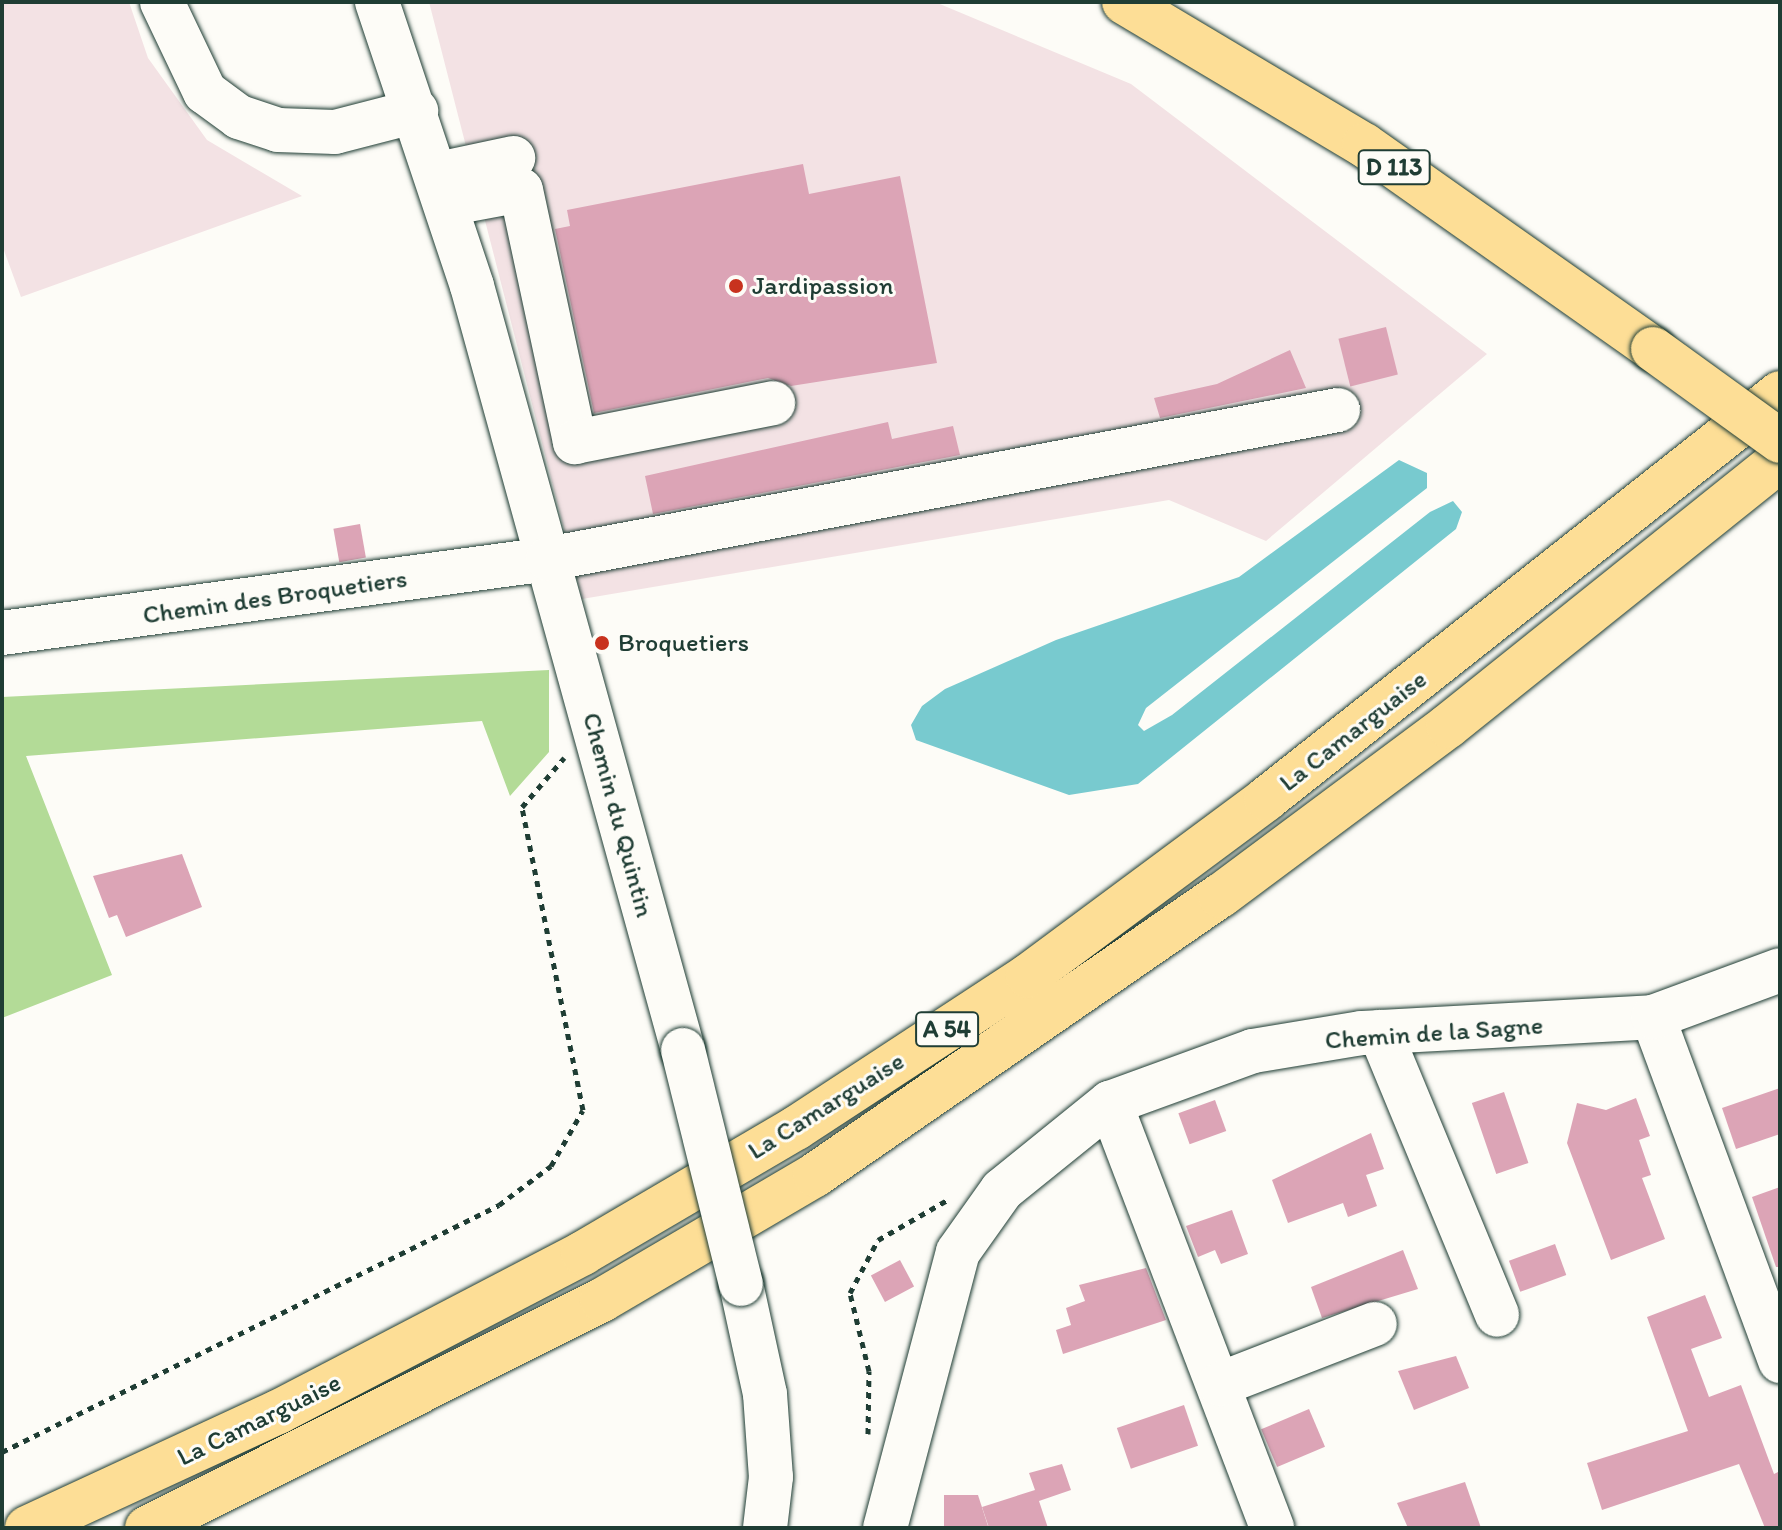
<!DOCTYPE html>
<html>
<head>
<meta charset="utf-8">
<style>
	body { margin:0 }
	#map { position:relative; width:1782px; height:1530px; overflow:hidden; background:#fdfcf7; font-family:Itim,sans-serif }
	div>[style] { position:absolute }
	.built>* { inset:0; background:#f3e2e4 }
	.green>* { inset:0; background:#b3db97 }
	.water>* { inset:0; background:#78cacf }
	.building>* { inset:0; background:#dca4b6; transform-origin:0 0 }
	.path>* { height:5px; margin-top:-2.5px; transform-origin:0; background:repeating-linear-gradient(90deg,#1f3d34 0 6px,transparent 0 12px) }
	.roads { filter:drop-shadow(0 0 2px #1f3d34) drop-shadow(0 0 2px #1f3d34) }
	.minor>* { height:44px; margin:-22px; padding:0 22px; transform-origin:22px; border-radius:22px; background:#fdfcf7 }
	.major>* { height:44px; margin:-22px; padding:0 22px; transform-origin:22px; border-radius:22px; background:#fdde96 }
	.highway>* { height:44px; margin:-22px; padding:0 22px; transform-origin:22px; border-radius:22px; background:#fdde96 }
	.bridges { filter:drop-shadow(0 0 2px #1f3d34) drop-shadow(0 0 2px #1f3d34) }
	.minor-bridge>* { height:44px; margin:-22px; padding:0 22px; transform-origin:22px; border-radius:22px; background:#fdfcf7 }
	.major-bridge>* { height:44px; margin:-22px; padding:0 22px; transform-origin:22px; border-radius:22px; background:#fdde96 }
	.dots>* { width:22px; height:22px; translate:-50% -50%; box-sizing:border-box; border:4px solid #fdfcf7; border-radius:50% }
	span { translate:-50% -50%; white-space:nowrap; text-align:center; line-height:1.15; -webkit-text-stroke:6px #fdfcf7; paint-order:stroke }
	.shield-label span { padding:2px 6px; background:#fdfcf7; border:2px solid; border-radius:6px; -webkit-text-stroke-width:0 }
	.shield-label { font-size:24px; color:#1f3d34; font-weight:700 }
	.poi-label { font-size:26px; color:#1f3d34 }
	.left { translate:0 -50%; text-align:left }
	.street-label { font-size:26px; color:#1f3d34 }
	.frame { position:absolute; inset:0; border:4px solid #1f3d34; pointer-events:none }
</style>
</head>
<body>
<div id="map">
	<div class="built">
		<i style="clip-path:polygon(2px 2px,129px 2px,148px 58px,207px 140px,302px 196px,21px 297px,2px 245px)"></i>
		<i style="clip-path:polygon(429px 2px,935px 2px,1131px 84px,1487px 354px,1266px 541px,1169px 500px,582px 599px)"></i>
	</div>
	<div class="green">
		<i style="clip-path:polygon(549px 670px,549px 752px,510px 796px,482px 721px,26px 756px,112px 975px,2px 1018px,2px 697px)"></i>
	</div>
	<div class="water">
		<i style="clip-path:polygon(1399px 460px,1427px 473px,1427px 488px,1146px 708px,1138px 725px,1144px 731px,1172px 715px,1430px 512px,1453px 501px,1462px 512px,1456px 529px,1138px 784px,1069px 795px,916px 740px,911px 725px,922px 706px,945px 689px,1056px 640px,1239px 577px)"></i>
	</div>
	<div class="building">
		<i style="clip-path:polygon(803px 164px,809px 194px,900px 176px,937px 363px,791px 386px,768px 378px,594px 413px,555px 229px,570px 226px,567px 210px)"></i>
		<i style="left:1386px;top:327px;width:49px;height:49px;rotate:76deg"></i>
		<i style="clip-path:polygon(1290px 350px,1306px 388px,1160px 418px,1154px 398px,1217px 384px)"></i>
		<i style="clip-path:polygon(888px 422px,892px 439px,953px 426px,960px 455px,653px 514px,645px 476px)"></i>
		<i style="left:360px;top:524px;width:34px;height:27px;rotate:80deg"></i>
		<i style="clip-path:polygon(182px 854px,202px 907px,126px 937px,117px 915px,109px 918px,93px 876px)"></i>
		<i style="clip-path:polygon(1780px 1088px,1780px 1134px,1736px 1149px,1722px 1108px)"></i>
		<i style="left:1504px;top:1092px;width:75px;height:34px;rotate:71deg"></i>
		<i style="clip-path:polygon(1636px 1098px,1650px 1136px,1639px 1140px,1651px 1175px,1642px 1178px,1665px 1239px,1611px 1260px,1567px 1143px,1577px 1103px,1606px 1110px)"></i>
		<i style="left:1215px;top:1100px;width:33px;height:39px;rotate:70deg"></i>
		<i style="clip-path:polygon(1371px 1133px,1384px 1169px,1366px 1175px,1377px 1206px,1348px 1217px,1343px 1203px,1288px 1223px,1272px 1180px)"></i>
		<i style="clip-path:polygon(1780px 1187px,1780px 1267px,1776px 1267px,1752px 1197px)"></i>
		<i style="clip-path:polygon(1232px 1210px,1248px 1254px,1221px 1264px,1215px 1250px,1198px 1257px,1186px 1226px)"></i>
		<i style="left:1555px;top:1244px;width:33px;height:49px;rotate:70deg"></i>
		<i style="clip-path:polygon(1403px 1250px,1418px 1289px,1322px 1318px,1311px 1287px)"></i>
		<i style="left:900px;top:1260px;width:30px;height:33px;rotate:62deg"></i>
		<i style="clip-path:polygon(1146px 1268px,1166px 1320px,1063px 1354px,1056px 1330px,1071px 1325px,1066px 1308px,1085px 1301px,1079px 1285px)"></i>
		<i style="clip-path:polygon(1705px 1295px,1722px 1338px,1691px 1349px,1709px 1397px,1741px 1385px,1774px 1474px,1780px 1471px,1780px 1528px,1765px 1528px,1739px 1464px,1602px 1510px,1587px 1463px,1688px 1431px,1647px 1317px)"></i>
		<i style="clip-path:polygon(1456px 1356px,1469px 1388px,1414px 1410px,1398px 1371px)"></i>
		<i style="left:1184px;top:1405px;width:43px;height:71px;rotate:71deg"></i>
		<i style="left:1309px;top:1409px;width:41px;height:52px;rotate:67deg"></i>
		<i style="clip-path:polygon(1062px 1464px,1071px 1490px,1039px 1501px,1048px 1528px,989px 1528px,982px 1507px,1035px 1490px,1029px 1473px)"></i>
		<i style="clip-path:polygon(1465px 1482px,1481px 1528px,1408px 1528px,1397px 1503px)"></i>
		<i style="clip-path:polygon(944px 1495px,978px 1495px,988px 1526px,944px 1526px)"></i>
	</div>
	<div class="path">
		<i style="left:868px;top:1434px;width:63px;rotate:-89.1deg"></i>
		<i style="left:869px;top:1371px;width:80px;rotate:-103.7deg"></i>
		<i style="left:850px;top:1293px;width:60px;rotate:-62.2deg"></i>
		<i style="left:878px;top:1240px;width:82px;rotate:-30deg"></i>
		<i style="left:2px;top:1452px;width:555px;rotate:-26.43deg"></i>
		<i style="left:499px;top:1205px;width:65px;rotate:-36.9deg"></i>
		<i style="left:551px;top:1166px;width:64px;rotate:-60.3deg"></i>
		<i style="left:583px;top:1110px;width:309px;rotate:-101.4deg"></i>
		<i style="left:522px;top:807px;width:65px;rotate:-49.4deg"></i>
	</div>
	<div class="roads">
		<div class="minor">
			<i style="left:162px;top:2px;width:100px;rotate:64.5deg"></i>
			<i style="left:205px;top:92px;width:42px;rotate:36.3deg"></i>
			<i style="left:239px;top:117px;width:41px;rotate:18.4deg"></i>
			<i style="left:278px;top:130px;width:57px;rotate:2deg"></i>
			<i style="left:335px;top:132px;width:84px;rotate:-14.5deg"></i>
			<i style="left:377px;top:2px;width:299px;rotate:71.5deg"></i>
			<i style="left:472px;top:286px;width:793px;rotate:74.56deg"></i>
			<i style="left:438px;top:174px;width:77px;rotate:-12deg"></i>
			<i style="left:447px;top:204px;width:75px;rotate:-10.7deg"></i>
			<i style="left:521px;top:190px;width:258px;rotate:77.9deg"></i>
			<i style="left:575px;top:442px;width:202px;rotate:-11.1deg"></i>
			<i style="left:2px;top:633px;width:551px;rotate:-7.72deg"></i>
			<i style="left:548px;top:559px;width:804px;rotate:-10.68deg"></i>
			<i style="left:1653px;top:1017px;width:367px;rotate:69.7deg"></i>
			<i style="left:1380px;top:1032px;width:306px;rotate:67.5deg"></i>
			<i style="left:1110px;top:1103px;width:455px;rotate:69.1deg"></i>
			<i style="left:741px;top:1284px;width:113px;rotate:77.7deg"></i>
			<i style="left:765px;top:1394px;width:83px;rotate:85.9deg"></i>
			<i style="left:771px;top:1477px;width:51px;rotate:96.7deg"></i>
			<i style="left:1220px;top:1384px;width:166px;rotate:-21.2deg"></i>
			<i style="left:885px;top:1528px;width:285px;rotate:-75.2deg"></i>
			<i style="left:958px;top:1252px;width:76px;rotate:-54.6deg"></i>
			<i style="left:1002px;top:1190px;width:139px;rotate:-38.9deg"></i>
			<i style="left:1110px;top:1103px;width:152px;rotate:-20deg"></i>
			<i style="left:1253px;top:1051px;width:110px;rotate:-9.4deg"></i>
			<i style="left:1362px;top:1033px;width:291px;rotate:-3.1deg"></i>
			<i style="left:1653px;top:1017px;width:135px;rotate:-20.3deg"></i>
		</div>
		<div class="major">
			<i style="left:1124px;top:2px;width:279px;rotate:30.8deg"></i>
			<i style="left:1364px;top:145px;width:354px;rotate:35.2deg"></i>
		</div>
		<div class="highway">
			<i style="left:27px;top:1528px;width:277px;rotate:-24.8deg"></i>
			<i style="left:278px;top:1412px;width:344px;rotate:-27.5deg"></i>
			<i style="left:583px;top:1253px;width:247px;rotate:-30.4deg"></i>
			<i style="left:796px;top:1128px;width:277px;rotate:-33.2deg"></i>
			<i style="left:1028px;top:976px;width:297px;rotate:-36.6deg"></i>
			<i style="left:1266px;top:799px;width:655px;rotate:-38.3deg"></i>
			<i style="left:147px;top:1528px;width:509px;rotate:-26.62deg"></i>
			<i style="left:602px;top:1300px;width:247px;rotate:-30.4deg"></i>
			<i style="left:815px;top:1175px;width:492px;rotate:-34.6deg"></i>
			<i style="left:1220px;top:896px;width:284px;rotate:-36.7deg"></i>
			<i style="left:1448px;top:726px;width:425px;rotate:-38.7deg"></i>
		</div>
	</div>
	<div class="bridges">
		<div class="minor-bridge">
			<i style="left:683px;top:1050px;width:241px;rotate:76.1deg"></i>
		</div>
		<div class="major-bridge">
			<i style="left:1653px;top:349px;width:157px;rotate:35.9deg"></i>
		</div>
	</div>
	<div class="dots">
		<i style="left:736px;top:286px;background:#c8321e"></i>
		<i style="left:602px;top:643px;background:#c8321e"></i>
	</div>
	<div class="shield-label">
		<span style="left:1394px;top:167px">D 113</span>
		<span style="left:947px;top:1029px">A 54</span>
	</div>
	<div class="poi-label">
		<span class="left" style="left:752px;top:286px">Jardipassion</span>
		<span class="left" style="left:618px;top:643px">Broquetiers</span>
	</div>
	<div class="street-label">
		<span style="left:275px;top:597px;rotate:-8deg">Chemin des Broquetiers</span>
		<span style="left:1353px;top:731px;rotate:-38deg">La Camarguaise</span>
		<span style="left:618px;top:815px;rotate:75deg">Chemin du Quintin</span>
		<span style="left:1434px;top:1033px;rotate:-4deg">Chemin de la Sagne</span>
		<span style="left:826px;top:1106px;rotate:-32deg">La Camarguaise</span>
		<span style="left:259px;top:1420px;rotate:-26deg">La Camarguaise</span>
	</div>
	<div class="frame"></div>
</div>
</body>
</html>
